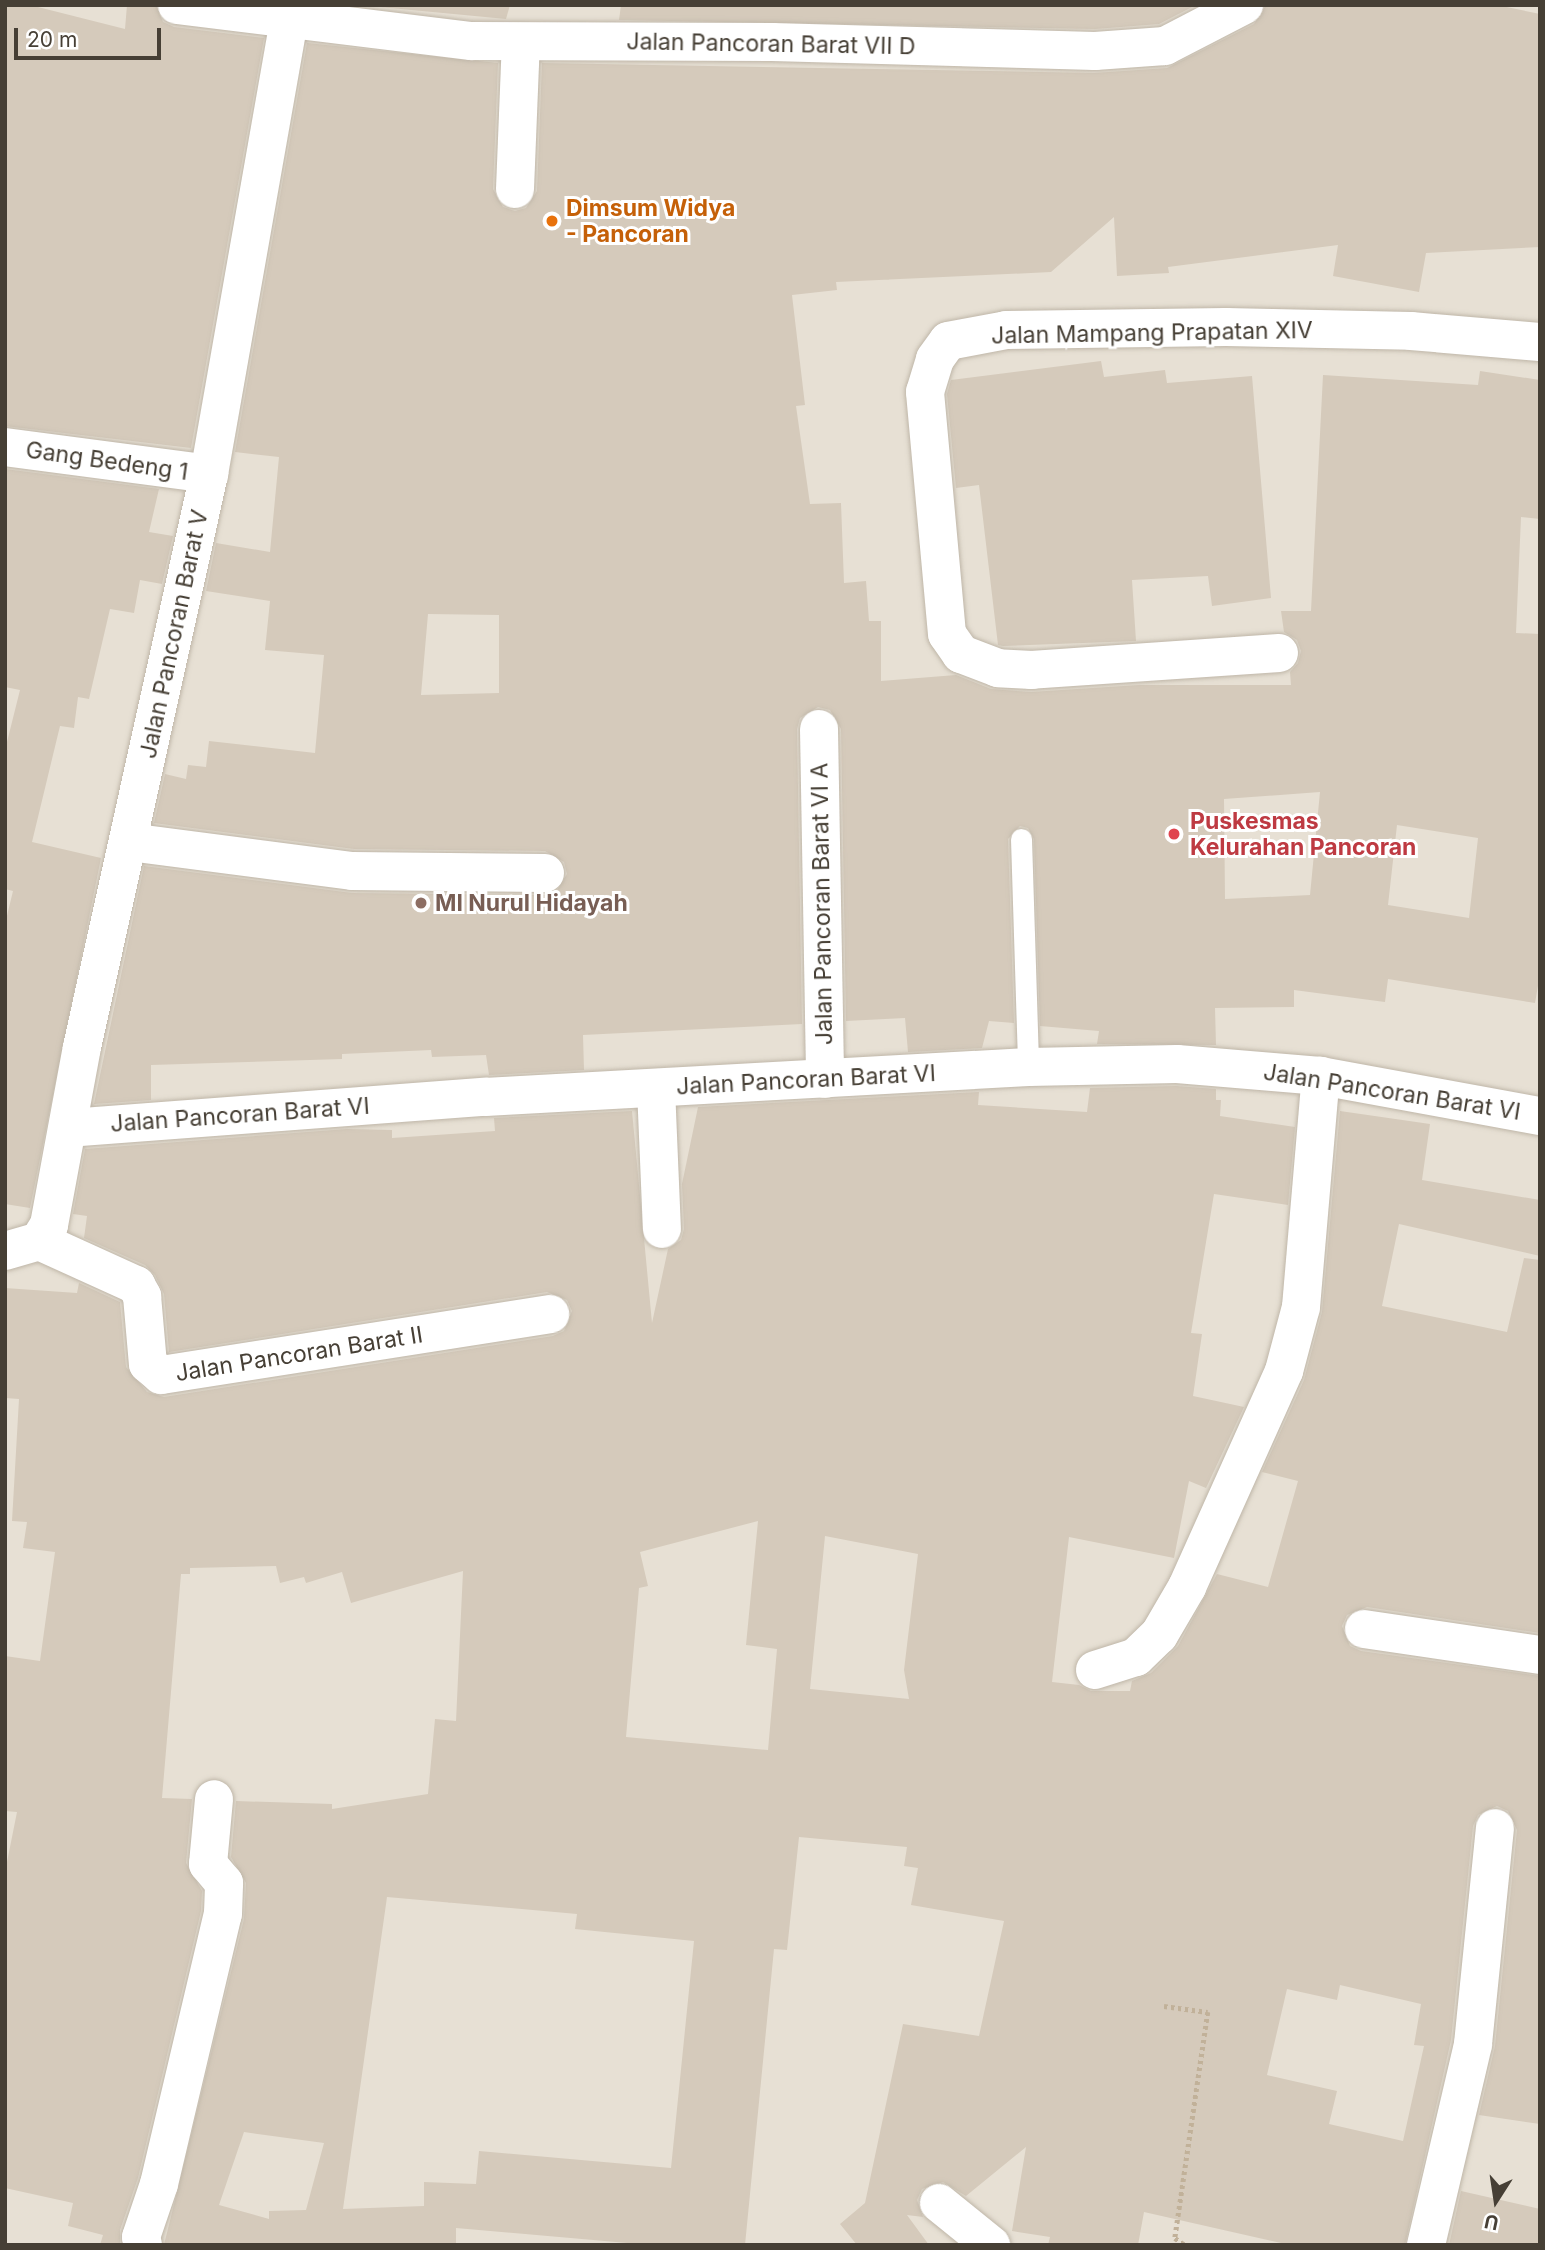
<!DOCTYPE html>
<html>
<head>
<meta charset="utf-8">
<style>
	body { margin:0 }
	#map { position:relative; width:1545px; height:2250px; overflow:hidden; background:#f3eee6; font-family:Inter,sans-serif }
	div>[style] { position:absolute }
	.residential>* { inset:0; background:#e7e0d4; transform-origin:0 0 }
	.building>* { inset:0; background:#d5cabb }
	.path>* { height:4.5px; margin-top:-2.25px; transform-origin:0; background:repeating-linear-gradient(90deg,#c1b199 0 3.5px,transparent 0 7px) }
	.roads { filter:drop-shadow(0 0 2px #bfb6a8) drop-shadow(0 0 2px #bfb6a8) }
	.service>* { height:21px; margin:-10.5px; padding:0 10.5px; transform-origin:10.5px; border-radius:10.5px; background:#fff }
	.minor>* { height:38px; margin:-19px; padding:0 19px; transform-origin:19px; border-radius:19px; background:#fff }
	.dots>* { width:19px; height:19px; translate:-50% -50%; box-sizing:border-box; border:4px solid #fff; border-radius:50% }
	span { translate:-50% -50%; white-space:nowrap; text-align:center; line-height:1.15; -webkit-text-stroke:6px #fff; paint-order:stroke }
	.street-label { font-size:23px; color:#463f35 }
	.food-label { font-size:23px; color:#c56008; font-weight:700 }
	.left { translate:0 -50%; text-align:left }
	.health-label { font-size:23px; color:#be3a42; font-weight:700 }
	.education-label { font-size:23px; color:#785e54; font-weight:700 }
	.frame { position:absolute; inset:0; border:7px solid #463f35; pointer-events:none }
	.north { position:absolute; left:1461px; top:2166px; width:70px; height:70px; -webkit-text-stroke:5px #fff; paint-order:stroke; rotate:192deg; font-size:19px; font-weight:700; line-height:28px; text-align:center; color:#463f35 }
	.north::after { content:''; display:block; margin:auto; width:24px; height:32px; background:#463f35; clip-path:polygon(50% 0,100% 100%,50% 72%,0 100%) }
	.scale { position:absolute; left:14px; top:28px; width:147px; height:32px; box-sizing:border-box; border:4px solid #463f35; border-top:0; padding-left:9px; font-size:21px; line-height:24px; white-space:nowrap; color:#463f35; -webkit-text-stroke:5px #fff; paint-order:stroke }
</style>
</head>
<body>
<div id="map">
	<div class="residential">
		<i style="left:5px;top:5px;width:1535px;height:2240px"></i>
	</div>
	<div class="building">
		<i style="clip-path:polygon(5px 5px,30px 5px,125px 29px,127px 5px,156px 5px,163px 22px,174px 27px,264px 38px,191px 448px,5px 426px)"></i>
		<i style="clip-path:polygon(359px 5px,510px 5px,506px 19px)"></i>
		<i style="clip-path:polygon(621px 5px,1196px 5px,1159px 24px,1095px 29px,619px 20px)"></i>
		<i style="clip-path:polygon(evenodd,1266px 5px,1497px 5px,1540px 14px,1540px 247px,1426px 253px,1419px 292px,1333px 276px,1338px 245px,1168px 267px,1169px 273px,1117px 276px,1114px 217px,1051px 272px,836px 282px,837px 290px,792px 295px,805px 405px,796px 406px,810px 504px,841px 503px,844px 583px,866px 581px,869px 621px,881px 621px,881px 681px,956px 675px,991px 689px,1031px 692px,1139px 685px,1291px 685px,1290px 672px,1298px 663px,1301px 651px,1297px 640px,1284px 632px,1281px 611px,1311px 611px,1323px 375px,1478px 385px,1480px 371px,1540px 380px,1540px 519px,1521px 517px,1516px 633px,1540px 634px,1540px 974px,1535px 1003px,1388px 979px,1385px 1002px,1294px 990px,1294px 1007px,1215px 1008px,1216px 1045px,1097px 1044px,1099px 1031px,1040px 1026px,1034px 839px,1028px 828px,1020px 826px,1008px 839px,1014px 1023px,989px 1021px,982px 1048px,908px 1052px,905px 1018px,846px 1021px,841px 729px,830px 710px,818px 707px,800px 718px,797px 729px,802px 1024px,583px 1035px,584px 1070px,489px 1075px,486px 1055px,432px 1057px,431px 1050px,342px 1054px,342px 1059px,151px 1065px,151px 1100px,94px 1104px,144px 866px,352px 893px,545px 895px,556px 892px,567px 874px,564px 862px,545px 851px,354px 849px,154px 823px,165px 774px,186px 779px,188px 765px,206px 767px,209px 741px,315px 753px,324px 655px,265px 650px,270px 601px,206px 591px,216px 543px,270px 552px,279px 457px,235px 452px,307px 43px,498px 63px,493px 189px,503px 207px,515px 211px,526px 208px,537px 191px,542px 63px,1094px 73px,1167px 68px,1254px 24px,1266px 5px,428px 614px,499px 615px,499px 693px,421px 695px,428px 614px,1266px 5px,1320px 792px,1310px 895px,1225px 899px,1224px 799px,1320px 792px,1266px 5px,1397px 825px,1478px 838px,1469px 918px,1388px 905px,1397px 825px)"></i>
		<i style="clip-path:polygon(1101px 361px,1104px 377px,1165px 370px,1167px 383px,1252px 376px,1271px 598px,1212px 606px,1208px 576px,1132px 580px,1136px 641px,1003px 646px,998px 645px,979px 485px,956px 488px,947px 394px,951px 380px)"></i>
		<i style="clip-path:polygon(5px 469px,159px 489px,149px 532px,173px 536px,162px 584px,140px 580px,134px 613px,110px 609px,89px 699px,78px 697px,74px 728px,60px 726px,32px 842px,101px 858px,30px 1208px,5px 1204px,5px 924px,13px 891px,5px 889px,5px 750px,20px 690px,5px 687px)"></i>
		<i style="clip-path:polygon(evenodd,1176px 1086px,1216px 1089px,1216px 1100px,1221px 1100px,1220px 1116px,1295px 1127px,1288px 1205px,1214px 1194px,1191px 1333px,1202px 1334px,1193px 1396px,1244px 1407px,1206px 1488px,1189px 1481px,1174px 1558px,1069px 1537px,1052px 1682px,1079px 1685px,1091px 1691px,1130px 1691px,1132px 1681px,1151px 1673px,1178px 1646px,1217px 1574px,1268px 1587px,1298px 1481px,1262px 1472px,1304px 1380px,1322px 1312px,1340px 1111px,1430px 1124px,1422px 1180px,1540px 1200px,1540px 1256px,1399px 1224px,1382px 1306px,1507px 1332px,1524px 1258px,1540px 1260px,1540px 1633px,1367px 1607px,1347px 1615px,1342px 1626px,1350px 1646px,1361px 1651px,1540px 1676px,1540px 2124px,1479px 2115px,1495px 2046px,1517px 1830px,1508px 1811px,1497px 1806px,1478px 1815px,1473px 1826px,1451px 2040px,1405px 2245px,1290px 2245px,1144px 2212px,1138px 2245px,1048px 2245px,1050px 2237px,1012px 2231px,1026px 2147px,966px 2196px,943px 2182px,922px 2189px,917px 2200px,923px 2217px,907px 2215px,929px 2245px,857px 2245px,840px 2224px,865px 2203px,903px 2024px,979px 2036px,1004px 1921px,911px 1905px,918px 1868px,904px 1866px,907px 1847px,799px 1837px,787px 1950px,774px 1949px,745px 2245px,650px 2245px,456px 2228px,456px 2245px,164px 2245px,244px 1919px,246px 1883px,231px 1857px,236px 1801px,332px 1804px,332px 1809px,428px 1794px,435px 1719px,456px 1721px,463px 1571px,351px 1603px,342px 1572px,306px 1583px,304px 1577px,280px 1583px,276px 1566px,190px 1568px,190px 1574px,181px 1574px,162px 1798px,192px 1799px,186px 1863px,202px 1891px,201px 1911px,138px 2178px,120px 2230px,120px 2245px,100px 2245px,103px 2235px,68px 2226px,73px 2203px,5px 2188px,5px 1872px,17px 1812px,5px 1811px,5px 1656px,40px 1661px,55px 1552px,23px 1548px,27px 1522px,12px 1521px,19px 1399px,5px 1398px,5px 1288px,77px 1293px,79px 1283px,120px 1302px,126px 1367px,147px 1392px,164px 1397px,553px 1336px,564px 1331px,572px 1311px,567px 1300px,547px 1292px,169px 1352px,164px 1294px,155px 1275px,145px 1265px,84px 1238px,87px 1216px,73px 1214px,85px 1149px,347px 1129px,392px 1130px,392px 1138px,495px 1131px,494px 1118px,632px 1111px,652px 1323px,668px 1249px,681px 1240px,684px 1229px,682px 1184px,698px 1107px,979px 1092px,978px 1105px,1087px 1112px,1090px 1088px,1176px 1086px,758px 1521px,746px 1645px,777px 1649px,768px 1750px,626px 1737px,639px 1588px,648px 1586px,640px 1552px,758px 1521px,1176px 1086px,825px 1536px,918px 1554px,904px 1670px,909px 1699px,810px 1689px,825px 1536px,1176px 1086px,387px 1897px,577px 1914px,575px 1929px,694px 1941px,671px 2168px,479px 2151px,476px 2184px,424px 2182px,424px 2206px,343px 2209px,387px 1897px,1176px 1086px,1340px 1985px,1421px 2004px,1414px 2045px,1424px 2046px,1403px 2141px,1329px 2124px,1337px 2091px,1267px 2075px,1287px 1989px,1337px 2000px,1340px 1985px,1176px 1086px,244px 2132px,324px 2143px,306px 2210px,269px 2211px,269px 2219px,219px 2205px,244px 2132px)"></i>
		<i style="clip-path:polygon(1461px 2191px,1540px 2209px,1540px 2245px,1449px 2245px)"></i>
	</div>
	<div class="path">
		<i style="left:1164px;top:2006px;width:44px;rotate:7.8deg"></i>
		<i style="left:1208px;top:2012px;width:228px;rotate:98.3deg"></i>
		<i style="left:1175px;top:2238px;width:12px;rotate:35deg"></i>
	</div>
	<div class="roads">
		<div class="service">
			<i style="left:1021px;top:839px;width:228px;rotate:88.2deg"></i>
		</div>
		<div class="minor">
			<i style="left:177px;top:5px;width:296px;rotate:7deg"></i>
			<i style="left:471px;top:41px;width:301px;rotate:0.2deg"></i>
			<i style="left:772px;top:42px;width:323px;rotate:1.6deg"></i>
			<i style="left:1095px;top:51px;width:70px;rotate:-4.1deg"></i>
			<i style="left:1165px;top:46px;width:89px;rotate:-27.4deg"></i>
			<i style="left:515px;top:189px;width:147px;rotate:-87.7deg"></i>
			<i style="left:5px;top:447px;width:206px;rotate:7.5deg"></i>
			<i style="left:1279px;top:653px;width:248px;rotate:176.1deg"></i>
			<i style="left:1032px;top:670px;width:34px;rotate:-177deg"></i>
			<i style="left:998px;top:668px;width:40px;rotate:-159deg"></i>
			<i style="left:961px;top:654px;width:24px;rotate:-125deg"></i>
			<i style="left:947px;top:634px;width:243px;rotate:-95.2deg"></i>
			<i style="left:925px;top:392px;width:34px;rotate:-73deg"></i>
			<i style="left:935px;top:359px;width:22px;rotate:-54deg"></i>
			<i style="left:948px;top:341px;width:59px;rotate:-10.7deg"></i>
			<i style="left:1006px;top:330px;width:220px;rotate:-0.8deg"></i>
			<i style="left:1226px;top:327px;width:185px;rotate:1.2deg"></i>
			<i style="left:1411px;top:331px;width:129px;rotate:4.9deg"></i>
			<i style="left:819px;top:729px;width:350px;rotate:89deg"></i>
			<i style="left:129px;top:842px;width:225px;rotate:7.4deg"></i>
			<i style="left:352px;top:871px;width:193px;rotate:0.6deg"></i>
			<i style="left:656px;top:1088px;width:141px;rotate:87.6deg"></i>
			<i style="left:69px;top:1128px;width:417px;rotate:-4.3deg"></i>
			<i style="left:485px;top:1097px;width:544px;rotate:-3.16deg"></i>
			<i style="left:1028px;top:1067px;width:149px;rotate:-1.2deg"></i>
			<i style="left:1177px;top:1064px;width:144px;rotate:4.8deg"></i>
			<i style="left:1321px;top:1076px;width:223px;rotate:10.4deg"></i>
			<i style="left:39px;top:1241px;width:19px;rotate:-58deg"></i>
			<i style="left:49px;top:1225px;width:181px;rotate:-79.5deg"></i>
			<i style="left:82px;top:1047px;width:587px;rotate:-77.5deg"></i>
			<i style="left:209px;top:474px;width:459px;rotate:-80deg"></i>
			<i style="left:5px;top:1251px;width:35px;rotate:-16deg"></i>
			<i style="left:39px;top:1241px;width:107px;rotate:24.4deg"></i>
			<i style="left:136px;top:1285px;width:13px;rotate:61deg"></i>
			<i style="left:142px;top:1296px;width:68px;rotate:85deg"></i>
			<i style="left:148px;top:1364px;width:17px;rotate:40deg"></i>
			<i style="left:161px;top:1375px;width:394px;rotate:-8.9deg"></i>
			<i style="left:1364px;top:1629px;width:178px;rotate:8.4deg"></i>
			<i style="left:1095px;top:1670px;width:43px;rotate:-17.6deg"></i>
			<i style="left:1136px;top:1657px;width:32px;rotate:-44deg"></i>
			<i style="left:1159px;top:1635px;width:56px;rotate:-59.7deg"></i>
			<i style="left:1187px;top:1587px;width:237px;rotate:-65.8deg"></i>
			<i style="left:1284px;top:1371px;width:66px;rotate:-75.1deg"></i>
			<i style="left:1301px;top:1307px;width:232px;rotate:-85.1deg"></i>
			<i style="left:939px;top:2203px;width:67px;rotate:38.9deg"></i>
			<i style="left:143px;top:2245px;width:8px;rotate:-104deg"></i>
			<i style="left:141px;top:2237px;width:56px;rotate:-71.2deg"></i>
			<i style="left:159px;top:2184px;width:277px;rotate:-76.7deg"></i>
			<i style="left:223px;top:1914px;width:31px;rotate:-88deg"></i>
			<i style="left:224px;top:1883px;width:25px;rotate:-130deg"></i>
			<i style="left:208px;top:1864px;width:65px;rotate:-84.7deg"></i>
			<i style="left:1426px;top:2245px;width:206px;rotate:-76.8deg"></i>
			<i style="left:1473px;top:2044px;width:217px;rotate:-84.2deg"></i>
		</div>
	</div>
	<div class="dots">
		<i style="left:552px;top:221px;background:#e8710a"></i>
		<i style="left:1174px;top:834px;background:#e0444e"></i>
		<i style="left:421px;top:903px;background:#8d6e63"></i>
	</div>
	<div class="street-label">
		<span style="left:771px;top:44px;rotate:1deg">Jalan Pancoran Barat VII D</span>
		<span style="left:1152px;top:333px;rotate:-1deg">Jalan Mampang Prapatan XIV</span>
		<span style="left:107px;top:461px;rotate:8deg">Gang Bedeng 1</span>
		<span style="left:174px;top:634px;rotate:-78deg">Jalan Pancoran Barat V</span>
		<span style="left:822px;top:904px;rotate:-91deg">Jalan Pancoran Barat VI A</span>
		<span style="left:806px;top:1080px;rotate:-3deg">Jalan Pancoran Barat VI</span>
		<span style="left:1392px;top:1092px;rotate:9deg">Jalan Pancoran Barat VI</span>
		<span style="left:240px;top:1115px;rotate:-4deg">Jalan Pancoran Barat VI</span>
		<span style="left:299px;top:1354px;rotate:-9deg">Jalan Pancoran Barat II</span>
	</div>
	<div class="food-label">
		<span class="left" style="left:566px;top:221px">Dimsum Widya<br>- Pancoran</span>
	</div>
	<div class="health-label">
		<span class="left" style="left:1190px;top:834px">Puskesmas<br>Kelurahan Pancoran</span>
	</div>
	<div class="education-label">
		<span class="left" style="left:435px;top:903px">MI Nurul Hidayah</span>
	</div>
	<div class="frame"></div>
	<div class="north">U</div>
	<div class="scale">20 m</div>
</div>
</body>
</html>
